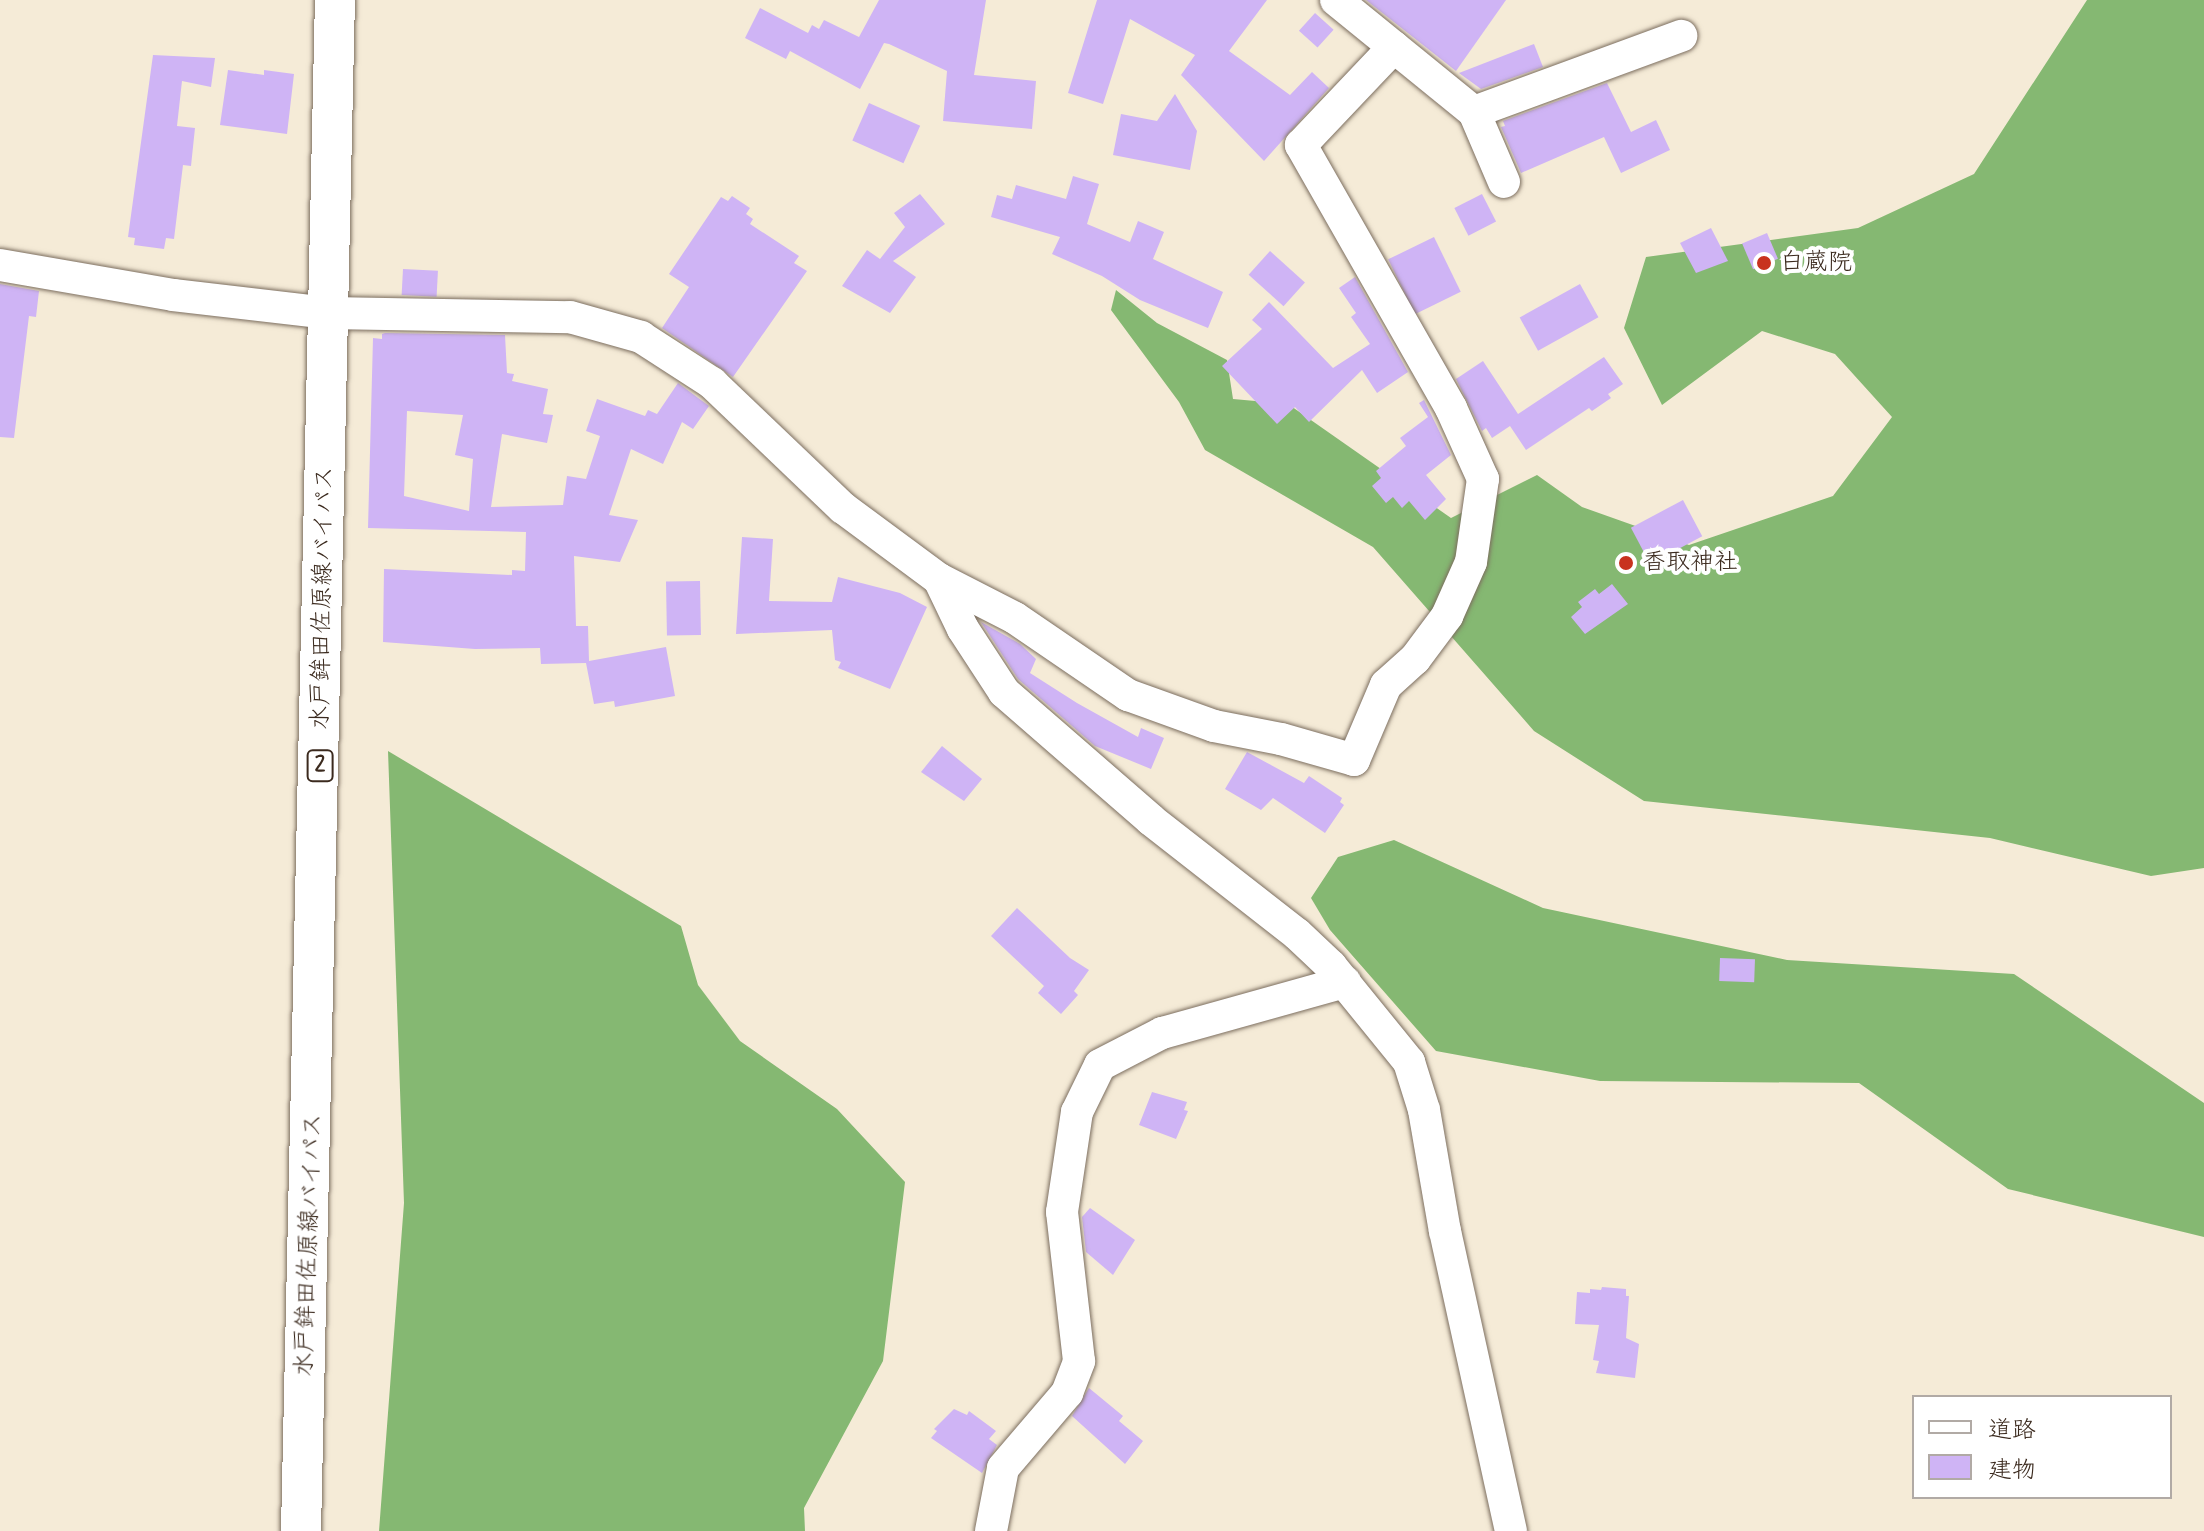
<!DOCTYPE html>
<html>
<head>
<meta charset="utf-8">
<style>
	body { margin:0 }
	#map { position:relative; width:2204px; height:1531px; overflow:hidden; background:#f5ebd7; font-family:Mynerve,"Klee One",sans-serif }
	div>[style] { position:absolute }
	.forest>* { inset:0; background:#85b872 }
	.building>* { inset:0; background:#cfb4f5; transform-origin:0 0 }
	.roads { filter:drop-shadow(0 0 2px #7c6e5f) drop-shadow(0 0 2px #7c6e5f) }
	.minor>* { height:32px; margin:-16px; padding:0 16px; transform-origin:16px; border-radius:16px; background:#fff }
	.major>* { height:40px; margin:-20px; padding:0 20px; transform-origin:20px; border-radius:20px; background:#fff }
	.dots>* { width:22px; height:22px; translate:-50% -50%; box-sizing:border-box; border:4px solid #fff; border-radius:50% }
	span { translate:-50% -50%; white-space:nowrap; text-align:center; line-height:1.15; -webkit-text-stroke:8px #fff; paint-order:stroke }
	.shield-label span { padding:2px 6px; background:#fff; border:2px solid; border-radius:6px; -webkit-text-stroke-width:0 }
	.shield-label { font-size:22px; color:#3b2a1e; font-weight:700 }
	.poi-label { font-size:24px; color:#3b2a1e }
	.left { translate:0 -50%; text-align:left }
	.street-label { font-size:24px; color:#3b2a1e }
	.legend { position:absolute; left:1912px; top:1395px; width:260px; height:104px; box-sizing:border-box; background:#fff; border:2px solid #b1aaa5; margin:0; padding:10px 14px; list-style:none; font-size:24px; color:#3b2a1e }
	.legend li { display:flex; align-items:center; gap:16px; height:40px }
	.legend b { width:40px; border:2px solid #b1aaa5 }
</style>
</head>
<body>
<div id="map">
	<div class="forest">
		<i style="clip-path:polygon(2087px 0,2204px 0,2204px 868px,2151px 876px,1990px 838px,1644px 801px,1534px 731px,1373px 547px,1205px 450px,1179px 402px,1111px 310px,1116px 290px,1157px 323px,1227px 360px,1233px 399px,1288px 404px,1451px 518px,1537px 475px,1582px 507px,1689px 545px,1833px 496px,1892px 417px,1835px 354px,1762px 331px,1662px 405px,1624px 328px,1646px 257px,1858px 228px,1974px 174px)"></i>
		<i style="clip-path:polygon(388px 751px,681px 926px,698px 985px,740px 1041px,837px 1109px,905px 1182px,883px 1361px,804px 1508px,805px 1531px,379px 1531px,404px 1203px)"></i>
		<i style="clip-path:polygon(1394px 840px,1543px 908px,1787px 960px,2014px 974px,2204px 1103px,2204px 1237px,2008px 1189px,1859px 1083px,1600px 1081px,1436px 1051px,1330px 930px,1311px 898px,1338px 857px)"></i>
	</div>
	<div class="building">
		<i style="clip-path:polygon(879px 0,986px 0,974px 75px,1036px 81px,1032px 129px,943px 121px,947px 71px,889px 44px,884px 43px,860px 89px,790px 51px,786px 59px,745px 38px,760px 8px,808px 33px,812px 25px,819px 29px,824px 20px,859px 37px)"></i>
		<i style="clip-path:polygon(1097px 0,1267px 0,1229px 51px,1290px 95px,1312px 72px,1329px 88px,1264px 161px,1181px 75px,1195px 55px,1130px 19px,1103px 104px,1068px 93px)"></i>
		<i style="clip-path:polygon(1366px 0,1506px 0,1456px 71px)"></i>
		<i style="left:1315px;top:13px;width:25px;height:24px;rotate:42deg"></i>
		<i style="clip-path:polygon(1534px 44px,1543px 67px,1481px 89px,1459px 73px)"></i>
		<i style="clip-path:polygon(153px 55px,215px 58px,211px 87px,182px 81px,177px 126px,195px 128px,191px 166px,183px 165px,174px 239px,166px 238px,164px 249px,134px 245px,135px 238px,128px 237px)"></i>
		<i style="clip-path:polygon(228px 70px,264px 75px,264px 70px,294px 74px,287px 134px,220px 125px)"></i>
		<i style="clip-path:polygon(1607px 83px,1631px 132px,1656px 120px,1670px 150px,1621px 173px,1604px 137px,1521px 173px,1501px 127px,1505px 126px,1503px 121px)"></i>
		<i style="clip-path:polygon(1175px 94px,1197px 131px,1190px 170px,1113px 155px,1121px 114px,1157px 121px)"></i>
		<i style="left:869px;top:103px;width:56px;height:41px;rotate:24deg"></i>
		<i style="clip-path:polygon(1073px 176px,1099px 184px,1087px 224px,1130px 242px,1138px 221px,1164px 232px,1153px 259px,1223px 292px,1208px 328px,1140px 300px,1102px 276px,1052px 254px,1060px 237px,991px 217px,997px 195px,1012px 199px,1016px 185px,1066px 199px)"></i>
		<i style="clip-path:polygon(920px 194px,945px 224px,893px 261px,916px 277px,890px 313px,842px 286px,867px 250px,880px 259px,905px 227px,894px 213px)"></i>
		<i style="left:1482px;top:194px;width:31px;height:31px;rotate:63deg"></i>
		<i style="clip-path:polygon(732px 196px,750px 208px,746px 214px,753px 219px,750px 224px,799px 256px,794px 263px,807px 271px,733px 377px,662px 328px,689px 287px,669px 274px,721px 197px,728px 201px)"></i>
		<i style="clip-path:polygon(1711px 228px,1728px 261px,1696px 273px,1680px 243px)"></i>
		<i style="left:1767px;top:233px;width:28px;height:27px;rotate:67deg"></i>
		<i style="left:1434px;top:237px;width:61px;height:51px;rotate:64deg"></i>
		<i style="left:1270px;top:251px;width:47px;height:32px;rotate:42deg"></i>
		<i style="left:403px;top:269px;width:35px;height:26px;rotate:3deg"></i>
		<i style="clip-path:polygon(1355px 277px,1408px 372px,1377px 393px,1362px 370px,1309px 422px,1295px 407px,1277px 424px,1222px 366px,1262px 329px,1252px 320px,1269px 302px,1333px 368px,1370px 344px,1351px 317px,1356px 313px,1339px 288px)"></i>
		<i style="clip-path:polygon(0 284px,39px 291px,36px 317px,29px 316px,14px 438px,0 437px)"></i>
		<i style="left:1580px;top:284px;width:38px;height:69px;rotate:61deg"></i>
		<i style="clip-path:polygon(evenodd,385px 333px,505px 335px,507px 373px,514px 374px,512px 381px,548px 389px,543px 414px,553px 415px,547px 443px,502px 434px,491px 507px,563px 505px,567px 476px,586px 479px,600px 436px,586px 431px,597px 399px,645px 416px,648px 410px,657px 414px,678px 383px,709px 406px,693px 429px,682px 422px,663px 464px,631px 449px,609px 515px,638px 520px,620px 562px,574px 556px,576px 626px,588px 626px,589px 661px,666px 647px,675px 696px,615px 707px,614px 701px,594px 704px,586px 663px,541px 664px,540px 648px,475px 649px,383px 642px,384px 569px,512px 575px,512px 570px,525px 571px,526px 532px,368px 528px,373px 338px,382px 339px,382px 334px,385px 333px,407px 411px,463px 415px,455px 455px,473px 459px,469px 511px,404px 496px,407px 411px)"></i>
		<i style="clip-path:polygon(1604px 357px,1623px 384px,1608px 394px,1611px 398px,1592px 411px,1589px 408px,1526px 450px,1510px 426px,1492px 438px,1486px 428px,1482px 431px,1456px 379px,1483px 361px,1518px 414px)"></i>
		<i style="clip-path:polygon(1424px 400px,1451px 455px,1426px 475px,1446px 499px,1425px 520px,1409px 501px,1402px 508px,1393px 497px,1386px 503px,1372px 486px,1381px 478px,1376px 471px,1406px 446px,1400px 438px,1428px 417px,1419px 403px)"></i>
		<i style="left:1683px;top:500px;width:41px;height:59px;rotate:62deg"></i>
		<i style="clip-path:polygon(742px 537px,773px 539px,769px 601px,832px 602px,838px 577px,900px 593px,927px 607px,890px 689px,838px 668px,841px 662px,835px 660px,832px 630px,736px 634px)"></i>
		<i style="left:700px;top:581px;width:54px;height:34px;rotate:89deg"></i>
		<i style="clip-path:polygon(1612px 584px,1628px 604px,1585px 634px,1571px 617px,1582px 607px,1578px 602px,1595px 589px,1599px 594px)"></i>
		<i style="clip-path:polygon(981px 622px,1020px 644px,1036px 659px,1030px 673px,1077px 703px,1138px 737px,1141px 728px,1164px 738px,1151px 769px,1095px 746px,1018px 679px)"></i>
		<i style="clip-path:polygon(942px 746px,982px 779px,964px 801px,921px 772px)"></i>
		<i style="clip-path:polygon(1247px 752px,1304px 783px,1309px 776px,1342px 798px,1340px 802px,1344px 805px,1325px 833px,1273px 798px,1261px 810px,1225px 789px)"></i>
		<i style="clip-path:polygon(1017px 908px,1070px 958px,1089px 970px,1074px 991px,1078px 995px,1061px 1014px,1038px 993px,1044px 986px,991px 936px)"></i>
		<i style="left:1720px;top:958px;width:35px;height:23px;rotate:2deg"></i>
		<i style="clip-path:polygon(1152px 1092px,1187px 1102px,1184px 1110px,1188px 1111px,1176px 1139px,1139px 1125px)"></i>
		<i style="clip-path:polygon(1090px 1208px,1135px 1240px,1113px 1275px,1086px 1252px,1082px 1217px)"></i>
		<i style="clip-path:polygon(1602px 1287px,1626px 1289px,1626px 1296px,1629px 1296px,1626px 1338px,1639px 1344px,1635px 1378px,1596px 1373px,1599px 1361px,1593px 1360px,1599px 1325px,1575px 1324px,1577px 1292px,1590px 1293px,1590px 1289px,1601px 1290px)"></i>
		<i style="clip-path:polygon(1089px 1388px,1123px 1416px,1119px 1421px,1143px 1441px,1125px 1464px,1072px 1416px)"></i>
		<i style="clip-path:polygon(954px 1409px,967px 1415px,969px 1411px,996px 1431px,989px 1439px,997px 1445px,982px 1473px,931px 1438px,937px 1431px,934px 1429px)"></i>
	</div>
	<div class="roads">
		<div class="minor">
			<i style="left:1336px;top:0;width:178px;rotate:39.1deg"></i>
			<i style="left:1474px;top:112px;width:76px;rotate:66.8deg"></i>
			<i style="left:1474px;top:112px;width:221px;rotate:-20.2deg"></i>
			<i style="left:0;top:265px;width:176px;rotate:9.8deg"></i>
			<i style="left:173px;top:295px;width:157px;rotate:6.6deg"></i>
			<i style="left:329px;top:313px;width:241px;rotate:1deg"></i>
			<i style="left:570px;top:317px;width:74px;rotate:15.7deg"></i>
			<i style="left:641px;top:337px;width:85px;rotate:32.9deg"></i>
			<i style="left:712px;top:383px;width:181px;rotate:43.7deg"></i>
			<i style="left:843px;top:508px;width:119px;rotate:36.5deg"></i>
			<i style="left:939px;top:579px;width:85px;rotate:27.2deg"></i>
			<i style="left:1015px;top:618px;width:137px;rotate:34.3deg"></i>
			<i style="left:1128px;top:695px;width:91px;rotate:19.8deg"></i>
			<i style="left:1214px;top:726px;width:68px;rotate:11deg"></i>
			<i style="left:1281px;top:739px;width:76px;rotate:16deg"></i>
			<i style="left:1354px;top:760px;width:82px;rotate:-66.9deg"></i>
			<i style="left:1386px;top:685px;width:39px;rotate:-42deg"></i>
			<i style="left:1415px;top:659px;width:54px;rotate:-53.3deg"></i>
			<i style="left:1447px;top:616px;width:59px;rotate:-66deg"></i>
			<i style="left:1471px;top:562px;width:84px;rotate:-81.8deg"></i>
			<i style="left:1483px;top:479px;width:78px;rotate:-114.3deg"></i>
			<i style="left:1451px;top:408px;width:303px;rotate:-119.7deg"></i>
			<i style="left:1301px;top:145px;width:135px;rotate:-46.5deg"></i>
			<i style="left:939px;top:579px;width:55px;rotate:64.4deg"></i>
			<i style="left:963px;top:629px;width:75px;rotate:56.9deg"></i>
			<i style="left:1004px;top:692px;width:195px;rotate:41deg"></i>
			<i style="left:1151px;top:820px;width:185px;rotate:38deg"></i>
			<i style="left:1297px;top:934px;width:47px;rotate:43.3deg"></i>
			<i style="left:1331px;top:966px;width:124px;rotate:50.9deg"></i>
			<i style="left:1409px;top:1062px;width:50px;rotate:72.6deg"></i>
			<i style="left:1424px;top:1110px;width:123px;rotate:80.2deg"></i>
			<i style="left:1445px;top:1231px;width:307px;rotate:77.6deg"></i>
			<i style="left:991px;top:1531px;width:64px;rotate:-79.2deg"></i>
			<i style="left:1003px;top:1468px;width:99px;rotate:-49.5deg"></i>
			<i style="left:1067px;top:1393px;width:34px;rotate:-69deg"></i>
			<i style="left:1079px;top:1361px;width:150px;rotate:-96.5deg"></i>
			<i style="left:1062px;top:1212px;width:101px;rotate:-81.5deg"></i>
			<i style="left:1077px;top:1112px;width:52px;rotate:-63.9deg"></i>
			<i style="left:1100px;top:1065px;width:70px;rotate:-27.3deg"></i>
			<i style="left:1162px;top:1033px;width:190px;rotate:-15.6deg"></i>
		</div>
		<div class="major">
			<i style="left:301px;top:1531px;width:1531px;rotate:-88.73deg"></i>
		</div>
	</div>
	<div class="dots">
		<i style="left:1764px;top:263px;background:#c8321e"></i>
		<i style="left:1626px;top:563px;background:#c8321e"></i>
	</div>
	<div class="shield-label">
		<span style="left:320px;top:766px">2</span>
	</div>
	<div class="poi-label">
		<span class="left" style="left:1780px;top:263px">白蔵院</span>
		<span class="left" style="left:1642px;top:563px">香取神社</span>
	</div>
	<div class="street-label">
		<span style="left:323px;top:598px;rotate:-89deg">水戸鉾田佐原線バイパス</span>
		<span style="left:309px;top:1245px;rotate:-88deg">水戸鉾田佐原線バイパス</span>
	</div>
	<ul class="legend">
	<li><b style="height:10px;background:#fff"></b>道路</li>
	<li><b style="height:22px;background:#cfb4f5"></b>建物</li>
	</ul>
</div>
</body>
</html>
